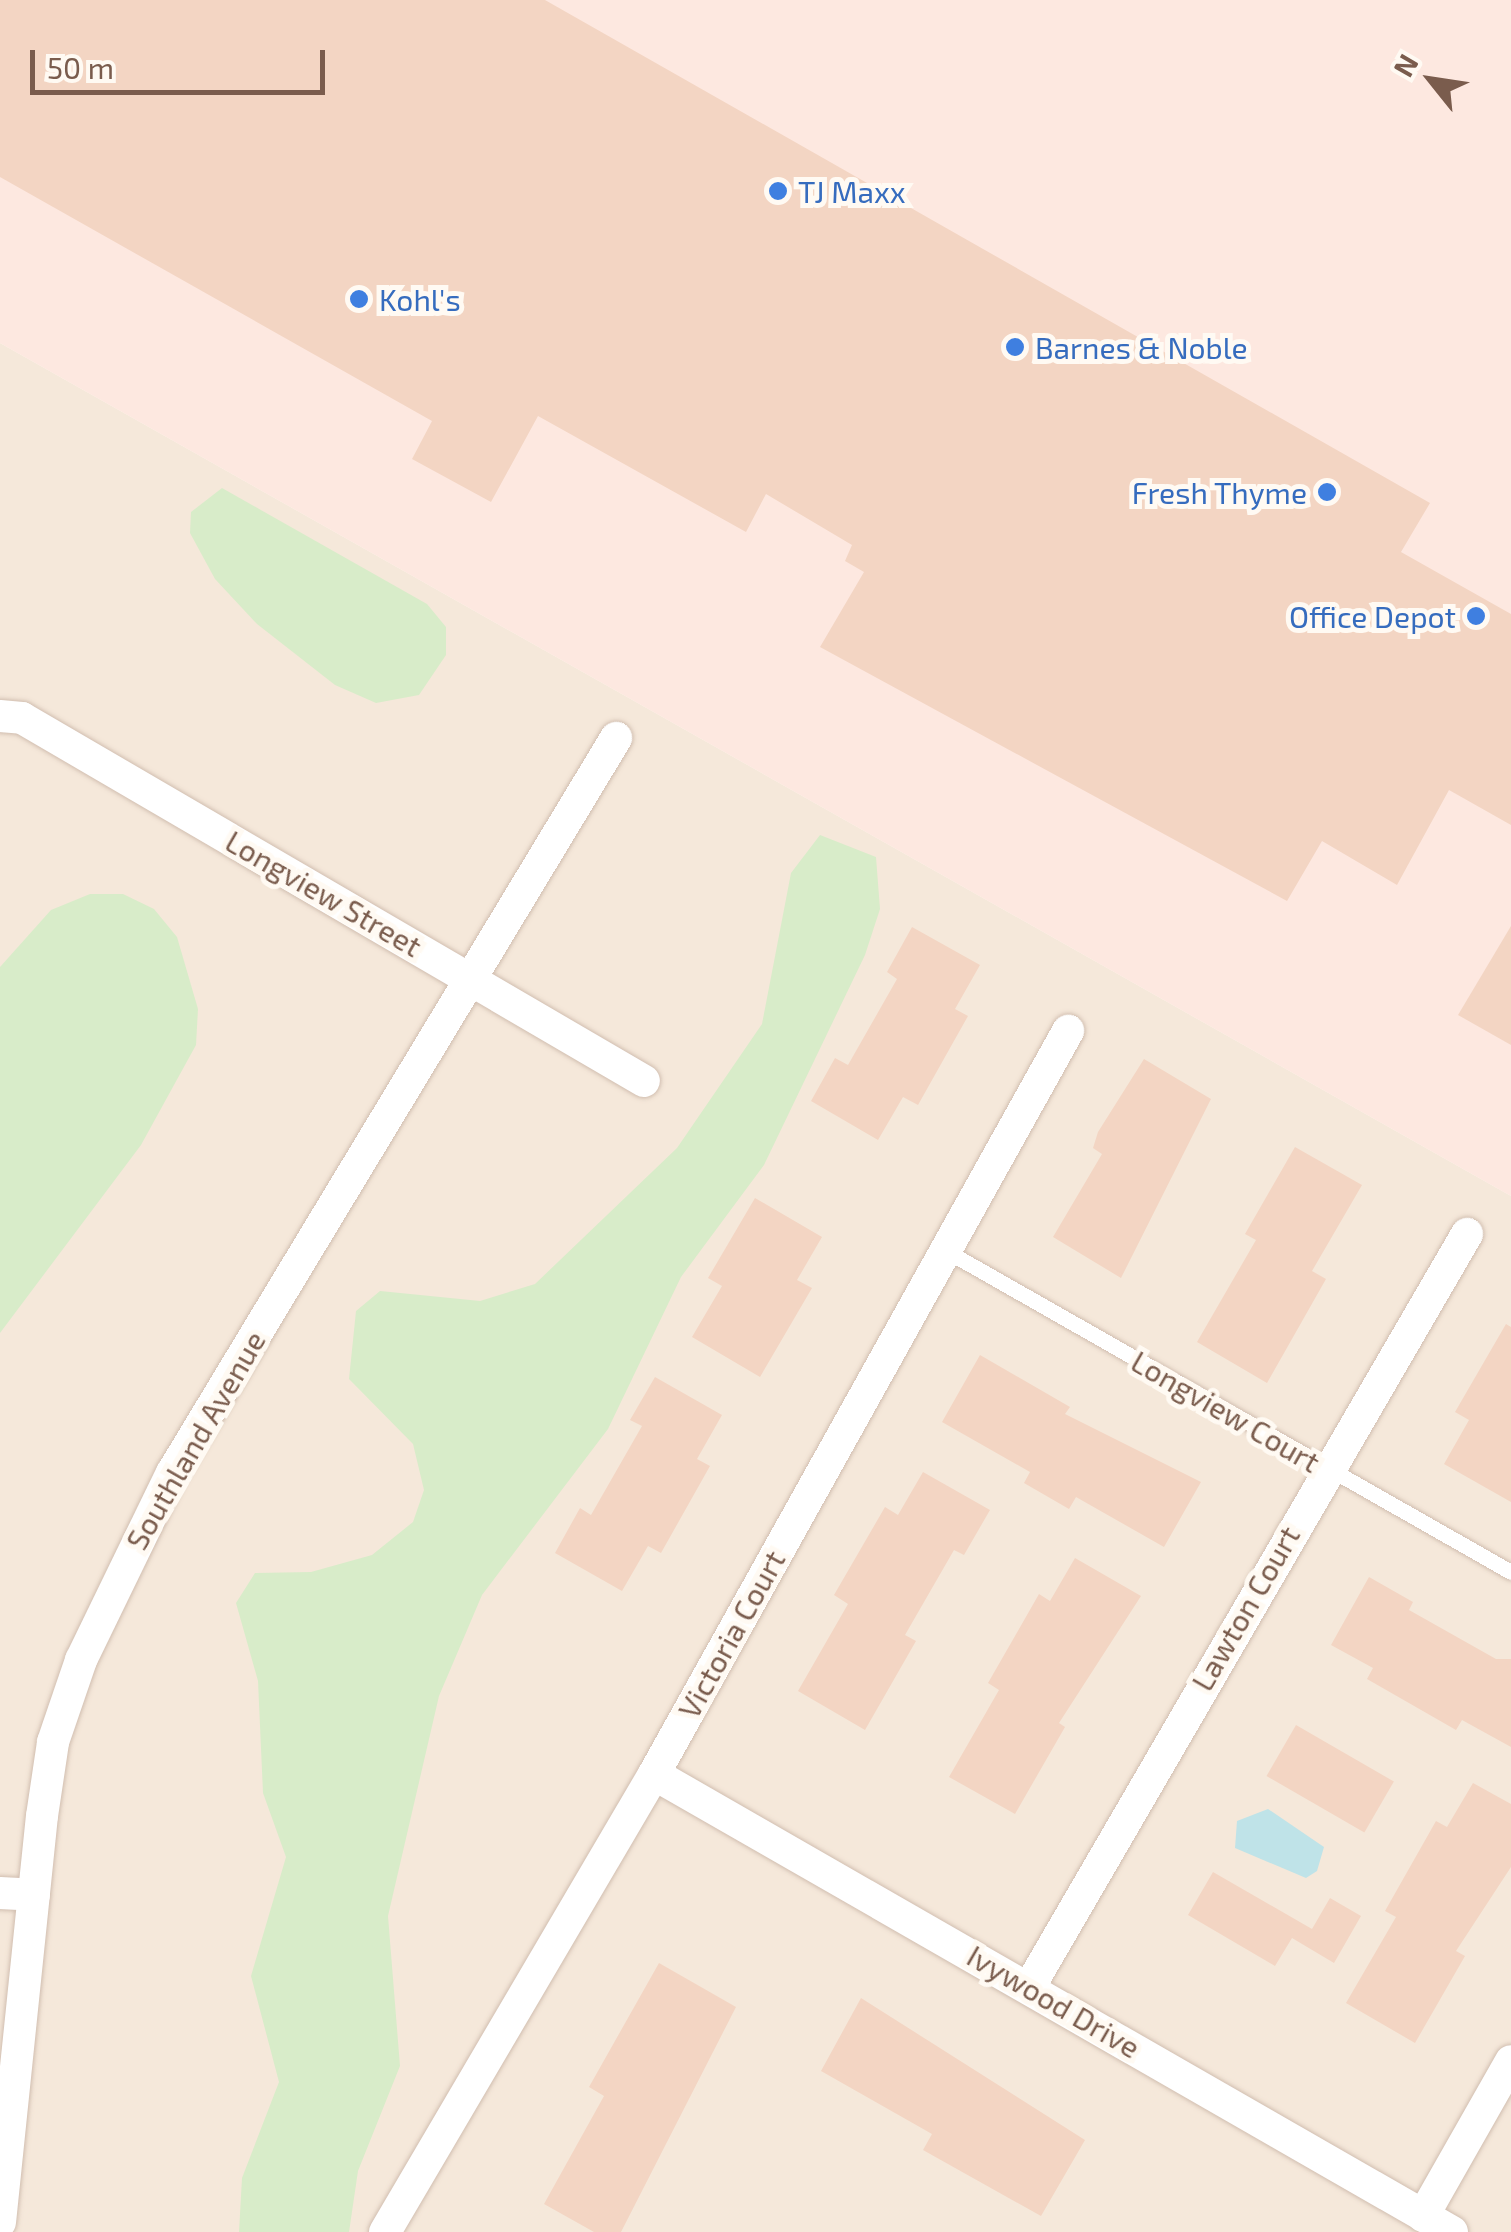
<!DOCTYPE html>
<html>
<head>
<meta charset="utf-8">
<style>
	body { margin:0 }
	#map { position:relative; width:1511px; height:2232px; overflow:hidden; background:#fdf6ec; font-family:"Exo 2",sans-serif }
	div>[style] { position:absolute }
	.residential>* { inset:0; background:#f5e8da }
	.commercial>* { inset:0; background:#fde8e0 }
	.green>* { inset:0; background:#d8ecc9 }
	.water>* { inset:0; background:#bfe3e8 }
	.building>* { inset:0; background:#f3d5c3; transform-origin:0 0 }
	.roads { filter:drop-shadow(0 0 2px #d1beb0) drop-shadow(0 0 2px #d1beb0) }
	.service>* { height:15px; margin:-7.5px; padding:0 7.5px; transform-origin:7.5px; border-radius:7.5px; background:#fff }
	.minor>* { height:32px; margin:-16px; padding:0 16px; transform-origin:16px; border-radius:16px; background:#fff }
	.dots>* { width:28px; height:28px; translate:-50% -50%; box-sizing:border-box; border:5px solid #fffaf3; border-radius:50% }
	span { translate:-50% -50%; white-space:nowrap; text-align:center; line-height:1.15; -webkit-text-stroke:10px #fffaf3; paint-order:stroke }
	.shop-label { font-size:30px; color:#366cbe }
	.left { translate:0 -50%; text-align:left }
	.right { translate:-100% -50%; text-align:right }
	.street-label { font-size:30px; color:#7a5c4d }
	.north { position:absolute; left:1381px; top:30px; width:100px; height:100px; -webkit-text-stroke:8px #fffaf3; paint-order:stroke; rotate:300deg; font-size:28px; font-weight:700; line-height:40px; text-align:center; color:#7a5c4d }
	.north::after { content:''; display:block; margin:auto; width:35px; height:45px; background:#7a5c4d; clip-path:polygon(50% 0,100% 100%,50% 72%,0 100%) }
	.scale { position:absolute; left:30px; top:50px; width:295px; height:45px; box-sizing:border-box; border:5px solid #7a5c4d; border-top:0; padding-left:12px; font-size:30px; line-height:35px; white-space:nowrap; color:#7a5c4d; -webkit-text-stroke:8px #fffaf3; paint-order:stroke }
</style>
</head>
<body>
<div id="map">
	<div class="residential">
		<i style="clip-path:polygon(0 343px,1511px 1196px,1511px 2232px,0 2232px)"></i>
	</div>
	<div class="commercial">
		<i style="clip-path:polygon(0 0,1511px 0,1511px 1196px,0 343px)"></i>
	</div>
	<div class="green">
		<i style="clip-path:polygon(222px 488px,427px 604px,446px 627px,446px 655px,419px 695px,376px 703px,335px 685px,257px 624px,215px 579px,190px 533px,191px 512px)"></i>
		<i style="clip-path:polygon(820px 835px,876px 857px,880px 909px,865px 955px,764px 1165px,681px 1277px,608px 1429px,482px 1595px,439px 1696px,388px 1916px,400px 2066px,358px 2171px,349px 2232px,239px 2232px,242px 2178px,279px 2082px,251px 1976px,286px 1857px,263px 1793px,258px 1681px,236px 1603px,255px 1573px,311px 1572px,372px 1555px,413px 1522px,424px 1490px,413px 1444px,349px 1379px,356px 1311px,380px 1291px,480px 1301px,535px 1284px,677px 1148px,762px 1024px,791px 873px)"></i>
		<i style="clip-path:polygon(90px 894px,123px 894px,154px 909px,177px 937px,198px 1009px,196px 1045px,141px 1145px,0 1333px,0 967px,51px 910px)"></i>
	</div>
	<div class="water">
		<i style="clip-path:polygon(1268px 1809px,1324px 1847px,1317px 1871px,1306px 1878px,1235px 1848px,1237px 1821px)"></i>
	</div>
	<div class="building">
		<i style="clip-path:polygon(0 0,545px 0,1430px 503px,1401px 552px,1511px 614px,1511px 825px,1449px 790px,1397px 885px,1322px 841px,1287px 901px,820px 647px,864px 572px,845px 561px,852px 545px,766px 494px,746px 532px,538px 416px,491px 502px,412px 459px,432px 421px,0 177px)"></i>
		<i style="clip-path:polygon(1511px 926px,1511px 1045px,1458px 1015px)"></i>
		<i style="clip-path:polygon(912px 927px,980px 965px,955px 1009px,968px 1016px,918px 1105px,903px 1097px,878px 1140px,811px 1101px,835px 1058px,848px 1065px,897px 979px,887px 972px)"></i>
		<i style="clip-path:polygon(1144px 1059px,1211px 1099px,1121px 1278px,1053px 1237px,1102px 1154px,1093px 1148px,1098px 1132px)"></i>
		<i style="clip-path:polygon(1295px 1147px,1362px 1185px,1312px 1271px,1326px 1279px,1267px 1383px,1197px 1342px,1256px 1240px,1245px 1234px)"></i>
		<i style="clip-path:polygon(755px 1198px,822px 1237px,797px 1280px,812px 1288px,760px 1377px,692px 1337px,722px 1286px,708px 1278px)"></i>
		<i style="clip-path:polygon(1506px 1324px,1511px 1327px,1511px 1502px,1444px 1464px,1469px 1420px,1455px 1412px)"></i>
		<i style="clip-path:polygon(980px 1355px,1070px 1407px,1065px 1414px,1201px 1482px,1164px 1547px,1076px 1497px,1069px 1509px,1024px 1483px,1030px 1472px,942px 1422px)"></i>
		<i style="clip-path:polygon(655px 1377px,722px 1415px,697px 1459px,710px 1466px,661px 1553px,648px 1546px,622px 1591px,555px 1553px,580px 1508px,591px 1515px,642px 1426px,630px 1420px)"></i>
		<i style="clip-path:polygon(923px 1472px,990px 1510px,964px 1555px,954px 1550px,905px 1635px,916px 1641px,865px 1730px,798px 1691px,848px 1604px,834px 1595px,885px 1507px,898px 1515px)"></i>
		<i style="clip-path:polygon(1075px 1558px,1141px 1596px,1059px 1723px,1065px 1727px,1015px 1814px,949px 1777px,999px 1690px,988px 1683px,1039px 1594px,1050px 1601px)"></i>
		<i style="clip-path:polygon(1369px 1577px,1413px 1602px,1409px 1610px,1496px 1659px,1511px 1659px,1511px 1747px,1462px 1720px,1456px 1730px,1367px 1679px,1373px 1668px,1331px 1645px)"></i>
		<i style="left:1296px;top:1725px;width:113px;height:59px;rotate:30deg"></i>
		<i style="clip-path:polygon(1473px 1783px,1511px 1804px,1511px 1867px,1456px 1951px,1465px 1956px,1415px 2043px,1346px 2003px,1396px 1917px,1385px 1911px,1436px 1821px,1447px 1827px)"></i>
		<i style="clip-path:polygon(1213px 1872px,1312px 1929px,1330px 1898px,1361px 1916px,1334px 1963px,1292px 1938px,1275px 1966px,1188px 1915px)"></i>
		<i style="clip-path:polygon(659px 1963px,736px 2007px,621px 2232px,594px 2232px,544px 2204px,604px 2096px,589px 2087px)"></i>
		<i style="clip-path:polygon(861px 1998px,1085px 2140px,1041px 2216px,923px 2150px,932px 2134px,821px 2071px)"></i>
	</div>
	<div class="roads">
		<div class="service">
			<i style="left:943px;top:1249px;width:653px;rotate:29.63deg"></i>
		</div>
		<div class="minor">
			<i style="left:0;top:716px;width:22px;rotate:5deg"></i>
			<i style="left:22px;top:718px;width:720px;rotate:30.27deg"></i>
			<i style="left:654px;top:1774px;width:920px;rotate:29.85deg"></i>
			<i style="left:0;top:1893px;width:34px;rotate:3deg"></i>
			<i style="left:1030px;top:1986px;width:870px;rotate:-59.84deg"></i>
			<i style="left:1423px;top:2216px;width:178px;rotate:-60.4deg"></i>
			<i style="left:0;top:2222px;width:408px;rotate:-84.1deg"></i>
			<i style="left:42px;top:1816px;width:75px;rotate:-81.5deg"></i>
			<i style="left:53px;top:1742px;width:87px;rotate:-71.1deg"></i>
			<i style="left:81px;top:1660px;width:208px;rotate:-64.1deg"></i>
			<i style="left:172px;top:1473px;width:859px;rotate:-58.86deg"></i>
			<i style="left:385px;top:2232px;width:531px;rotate:-59.57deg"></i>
			<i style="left:654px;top:1774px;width:851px;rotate:-60.87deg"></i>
		</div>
	</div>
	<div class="dots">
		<i style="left:778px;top:191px;background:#3f7fe0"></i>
		<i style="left:359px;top:299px;background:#3f7fe0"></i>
		<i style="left:1015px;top:347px;background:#3f7fe0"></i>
		<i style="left:1327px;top:492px;background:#3f7fe0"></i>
		<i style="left:1476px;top:616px;background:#3f7fe0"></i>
	</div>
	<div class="shop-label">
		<span class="left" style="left:798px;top:191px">TJ Maxx</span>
		<span class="left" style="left:379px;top:299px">Kohl's</span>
		<span class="left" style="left:1035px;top:347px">Barnes &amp; Noble</span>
		<span class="right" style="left:1307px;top:492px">Fresh Thyme</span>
		<span class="right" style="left:1456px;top:616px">Office Depot</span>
	</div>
	<div class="street-label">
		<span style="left:324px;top:893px;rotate:30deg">Longview Street</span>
		<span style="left:1226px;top:1411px;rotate:30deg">Longview Court</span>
		<span style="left:195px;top:1440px;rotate:-60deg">Southland Avenue</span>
		<span style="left:1245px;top:1608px;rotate:-60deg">Lawton Court</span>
		<span style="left:731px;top:1634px;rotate:-61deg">Victoria Court</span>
		<span style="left:1054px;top:2001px;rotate:30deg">Ivywood Drive</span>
	</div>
	<div class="north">N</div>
	<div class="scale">50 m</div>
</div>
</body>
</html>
